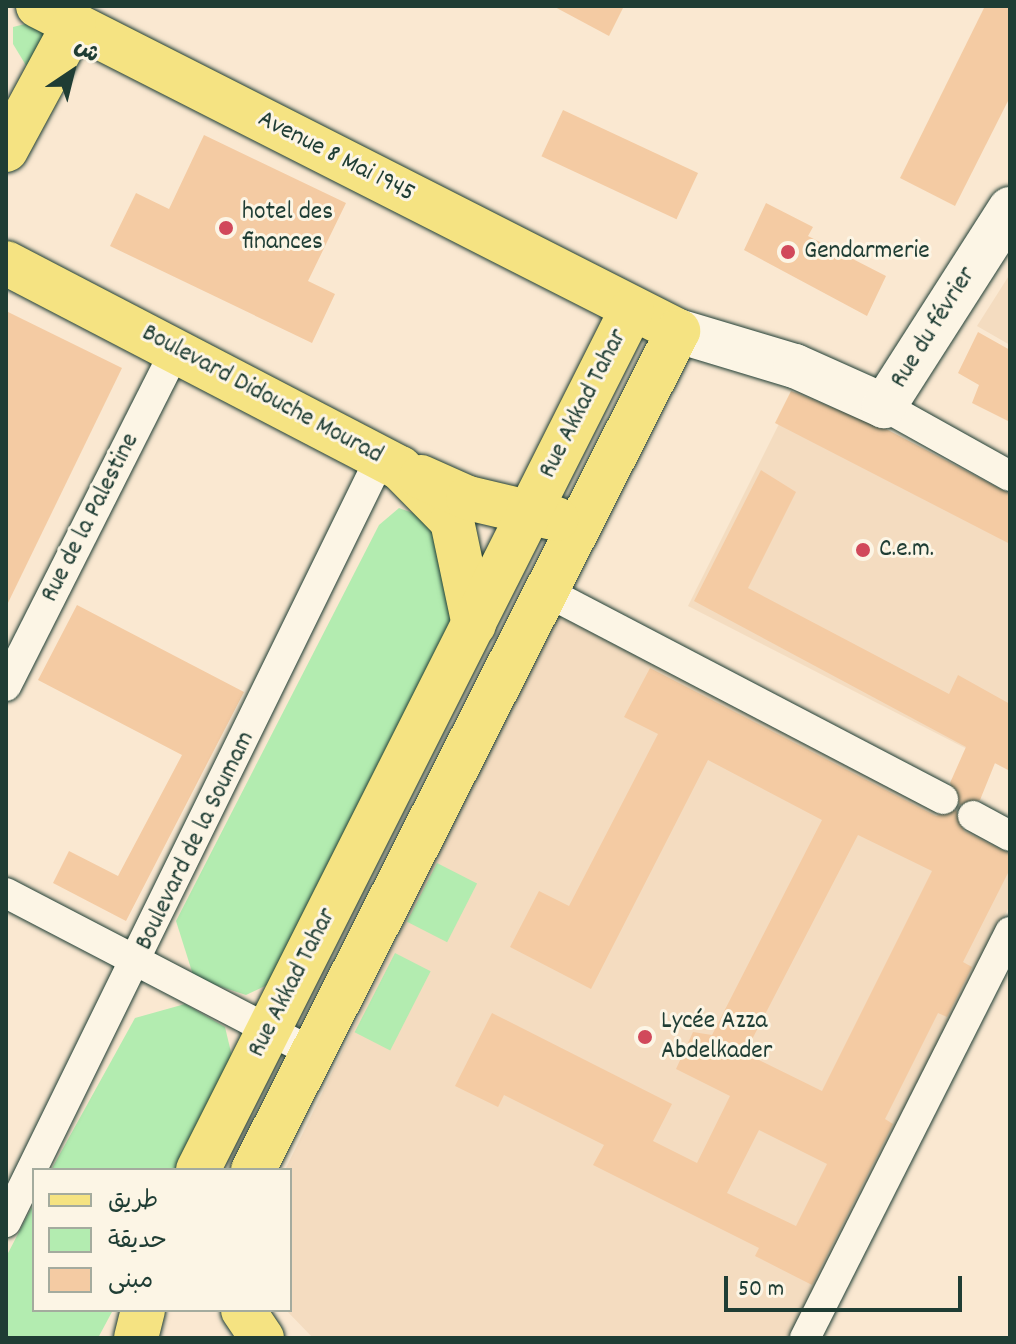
<!DOCTYPE html>
<html>
<head>
<meta charset="utf-8">
<style>
	body { margin:0 }
	#map { position:relative; width:1016px; height:1344px; overflow:hidden; background:#fae8d1; font-family:Dekko,"Playpen Sans Arabic",sans-serif }
	div>[style] { position:absolute }
	.built>* { inset:0; background:#f4dcc0 }
	.green>* { inset:0; background:#b3ecb0; transform-origin:0 0 }
	.building>* { inset:0; background:#f4cba3; transform-origin:0 0 }
	.roads { filter:drop-shadow(0 0 2px #1f3d34) drop-shadow(0 0 2px #1f3d34) }
	.street>* { height:30px; margin:-15px; padding:0 15px; transform-origin:15px; border-radius:15px; background:#fcf5e5 }
	.secondary>* { height:44px; margin:-22px; padding:0 22px; transform-origin:22px; border-radius:22px; background:#fcf5e5 }
	.primary>* { height:44px; margin:-22px; padding:0 22px; transform-origin:22px; border-radius:22px; background:#f5e382 }
	.dots>* { width:22px; height:22px; translate:-50% -50%; box-sizing:border-box; border:4px solid #fcf5e5; border-radius:50% }
	span { translate:-50% -50%; white-space:nowrap; text-align:center; line-height:1.15; -webkit-text-stroke:6px #fcf5e5; paint-order:stroke }
	.street-label { font-size:26px; color:#1f3d34 }
	.poi-label { font-size:26px; color:#1f3d34 }
	.left { translate:0 -50%; text-align:left }
	.frame { position:absolute; inset:0; border:8px solid #1f3d34; pointer-events:none }
	.legend { position:absolute; left:32px; top:1168px; width:260px; height:144px; box-sizing:border-box; background:#fcf5e5; border:2px solid #a4ab9e; margin:0; padding:10px 14px; list-style:none; font-size:24px; color:#1f3d34 }
	.legend li { display:flex; align-items:center; gap:16px; height:40px }
	.legend b { width:40px; border:2px solid #a4ab9e }
	.north { position:absolute; left:32px; top:32px; width:80px; height:80px; -webkit-text-stroke:6px #fcf5e5; paint-order:stroke; rotate:35deg; font-size:22px; font-weight:700; line-height:32px; text-align:center; color:#1f3d34 }
	.north::after { content:''; display:block; margin:auto; width:28px; height:36px; background:#1f3d34; clip-path:polygon(50% 0,100% 100%,50% 72%,0 100%) }
	.scale { position:absolute; left:724px; top:1276px; width:238px; height:36px; box-sizing:border-box; border:4px solid #1f3d34; border-top:0; padding-left:10px; font-size:24px; line-height:28px; white-space:nowrap; color:#1f3d34; -webkit-text-stroke:6px #fcf5e5; paint-order:stroke }
</style>
</head>
<body>
<div id="map">
	<div class="built">
		<i style="clip-path:polygon(1010px 274px,1010px 345px,977px 326px)"></i>
		<i style="clip-path:polygon(797px 388px,1010px 494px,1010px 771px,688px 606px)"></i>
		<i style="clip-path:polygon(554px 613px,1010px 849px,1010px 905px,789px 1338px,313px 1338px,286px 1310px,285px 1170px)"></i>
	</div>
	<div class="green">
		<i style="clip-path:polygon(29px 23px,45px 30px,42px 55px,30px 72px,13px 44px,13px 27px)"></i>
		<i style="clip-path:polygon(399px 508px,421px 516px,447px 552px,454px 619px,284px 977px,246px 995px,194px 978px,176px 921px,379px 525px)"></i>
		<i style="left:437px;top:863px;width:45px;height:66px;rotate:27deg"></i>
		<i style="left:395px;top:953px;width:40px;height:89px;rotate:27deg"></i>
		<i style="clip-path:polygon(185px 1004px,225px 1027px,235px 1069px,186px 1170px,51px 1170px,135px 1018px)"></i>
		<i style="clip-path:polygon(34px 1203px,34px 1310px,113px 1310px,98px 1338px,6px 1338px,6px 1257px)"></i>
	</div>
	<div class="building">
		<i style="clip-path:polygon(553px 6px,624px 6px,609px 36px)"></i>
		<i style="clip-path:polygon(985px 6px,1010px 6px,1010px 97px,955px 206px,900px 178px)"></i>
		<i style="left:563px;top:110px;width:149px;height:51px;rotate:25deg"></i>
		<i style="clip-path:polygon(204px 135px,346px 203px,308px 281px,335px 294px,312px 343px,110px 246px,136px 193px,169px 209px)"></i>
		<i style="clip-path:polygon(766px 203px,813px 227px,808px 236px,886px 276px,867px 316px,744px 250px)"></i>
		<i style="clip-path:polygon(6px 311px,122px 368px,6px 607px)"></i>
		<i style="clip-path:polygon(978px 332px,1010px 350px,1010px 422px,972px 403px,979px 385px,958px 373px)"></i>
		<i style="clip-path:polygon(791px 391px,888px 430px,1010px 494px,1010px 544px,775px 423px)"></i>
		<i style="clip-path:polygon(761px 470px,796px 492px,748px 588px,949px 694px,958px 675px,1010px 704px,1010px 771px,995px 763px,980px 800px,960px 805px,950px 783px,966px 747px,694px 601px)"></i>
		<i style="clip-path:polygon(77px 605px,244px 692px,126px 921px,53px 883px,69px 851px,118px 876px,182px 755px,38px 680px)"></i>
		<i style="clip-path:polygon(evenodd,650px 668px,936px 816px,956px 810px,964px 831px,1010px 854px,1010px 869px,963px 962px,972px 967px,947px 1017px,938px 1013px,885px 1119px,893px 1124px,812px 1285px,755px 1256px,759px 1248px,593px 1165px,604px 1145px,504px 1095px,498px 1107px,455px 1086px,492px 1013px,672px 1104px,653px 1141px,697px 1163px,730px 1096px,676px 1069px,693px 1032px,712px 1035px,822px 820px,708px 760px,591px 989px,510px 947px,539px 891px,569px 906px,658px 734px,624px 717px,650px 668px,858px 835px,932px 871px,822px 1091px,745px 1053px,858px 835px,650px 668px,759px 1130px,827px 1164px,796px 1226px,727px 1193px,759px 1130px)"></i>
	</div>
	<div class="roads">
		<div class="street">
			<i style="left:884px;top:406px;width:144px;rotate:29.1deg"></i>
			<i style="left:547px;top:592px;width:447px;rotate:27.6deg"></i>
			<i style="left:6px;top:686px;width:377px;rotate:-63.2deg"></i>
			<i style="left:973px;top:816px;width:42px;rotate:28.4deg"></i>
			<i style="left:6px;top:893px;width:340px;rotate:27.5deg"></i>
			<i style="left:6px;top:1222px;width:852px;rotate:-63.89deg"></i>
			<i style="left:805px;top:1338px;width:455px;rotate:-63.2deg"></i>
		</div>
		<div class="secondary">
			<i style="left:678px;top:331px;width:122px;rotate:16.7deg"></i>
			<i style="left:795px;top:366px;width:98px;rotate:24.2deg"></i>
			<i style="left:884px;top:406px;width:234px;rotate:-57.4deg"></i>
		</div>
		<div class="primary">
			<i style="left:38px;top:6px;width:718px;rotate:26.92deg"></i>
			<i style="left:678px;top:331px;width:941px;rotate:116.86deg"></i>
			<i style="left:6px;top:150px;width:143px;rotate:-61.6deg"></i>
			<i style="left:6px;top:263px;width:444px;rotate:27.5deg"></i>
			<i style="left:400px;top:468px;width:74px;rotate:45.5deg"></i>
			<i style="left:452px;top:521px;width:106px;rotate:78.1deg"></i>
			<i style="left:421px;top:477px;width:51px;rotate:24.1deg"></i>
			<i style="left:468px;top:498px;width:91px;rotate:13.3deg"></i>
			<i style="left:198px;top:1170px;width:964px;rotate:-63.25deg"></i>
			<i style="left:243px;top:1310px;width:34px;rotate:56deg"></i>
			<i style="left:136px;top:1338px;width:29px;rotate:-76deg"></i>
		</div>
	</div>
	<div class="dots">
		<i style="left:226px;top:228px;background:#d1495b"></i>
		<i style="left:788px;top:252px;background:#d1495b"></i>
		<i style="left:863px;top:550px;background:#d1495b"></i>
		<i style="left:645px;top:1037px;background:#d1495b"></i>
	</div>
	<div class="street-label">
		<span style="left:336px;top:157px;rotate:27deg">Avenue 8 Mai 1945</span>
		<span style="left:934px;top:328px;rotate:-58deg">Rue du février</span>
		<span style="left:262px;top:395px;rotate:28deg">Boulevard Didouche Mourad</span>
		<span style="left:584px;top:404px;rotate:-63deg">Rue Akkad Tahar</span>
		<span style="left:91px;top:518px;rotate:-63deg">Rue de la Palestine</span>
		<span style="left:196px;top:841px;rotate:-64deg">Boulevard de la Soumam</span>
		<span style="left:293px;top:983px;rotate:-63deg">Rue Akkad Tahar</span>
	</div>
	<div class="poi-label">
		<span class="left" style="left:242px;top:228px">hotel des<br>finances</span>
		<span class="left" style="left:804px;top:252px">Gendarmerie</span>
		<span class="left" style="left:879px;top:550px">C.e.m.</span>
		<span class="left" style="left:661px;top:1037px">Lycée Azza<br>Abdelkader</span>
	</div>
	<div class="frame"></div>
	<ul class="legend">
	<li><b style="height:10px;background:#f5e382"></b>طريق</li>
	<li><b style="height:22px;background:#b3ecb0"></b>حديقة</li>
	<li><b style="height:22px;background:#f4cba3"></b>مبنى</li>
	</ul>
	<div class="north">ش</div>
	<div class="scale">50 m</div>
</div>
</body>
</html>
